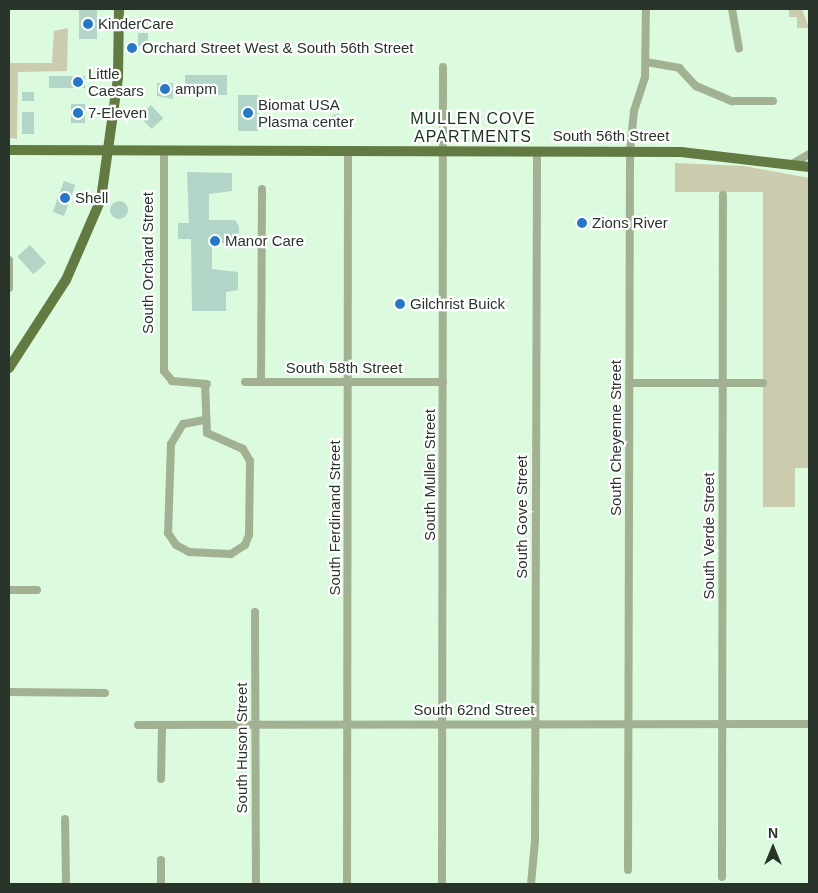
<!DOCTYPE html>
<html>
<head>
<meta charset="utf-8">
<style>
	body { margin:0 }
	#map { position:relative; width:818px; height:893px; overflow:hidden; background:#dbfade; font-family:Arial,sans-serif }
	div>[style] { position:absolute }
	.green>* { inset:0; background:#cbcbae }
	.building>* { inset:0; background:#b3d5c7; transform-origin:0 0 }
	.round { border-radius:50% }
	.minor>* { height:8px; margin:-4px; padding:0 4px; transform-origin:4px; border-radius:4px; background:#a3b193 }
	.major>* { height:10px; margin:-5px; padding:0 5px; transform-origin:5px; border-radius:5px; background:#637b43 }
	.dots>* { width:14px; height:14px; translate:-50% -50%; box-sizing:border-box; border:2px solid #fff; border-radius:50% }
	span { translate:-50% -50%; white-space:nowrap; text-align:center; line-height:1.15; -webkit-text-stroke:4.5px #fff; paint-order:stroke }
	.poi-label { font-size:15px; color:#29352b }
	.left { translate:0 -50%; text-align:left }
	.street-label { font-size:15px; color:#29352b }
	.neighbourhood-label { font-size:16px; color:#1a331f; letter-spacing:1px }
	.frame { position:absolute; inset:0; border:10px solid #29352b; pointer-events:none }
	.north { position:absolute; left:748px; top:823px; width:50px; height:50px; -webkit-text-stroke:4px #fff; paint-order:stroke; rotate:0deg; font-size:14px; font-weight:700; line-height:20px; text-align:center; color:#29352b }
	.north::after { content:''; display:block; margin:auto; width:18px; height:22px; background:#29352b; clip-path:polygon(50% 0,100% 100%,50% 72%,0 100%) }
</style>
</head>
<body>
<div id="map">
	<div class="green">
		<i style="clip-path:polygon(789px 9px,802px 9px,809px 28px,797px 28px,797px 17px,789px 17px)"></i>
		<i style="clip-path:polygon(68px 28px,67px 71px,18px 72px,17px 139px,10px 138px,9px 63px,52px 63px,54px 31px)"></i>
		<i style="clip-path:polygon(675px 163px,744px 166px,809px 178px,809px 468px,795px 468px,795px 507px,763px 507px,763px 192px,675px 192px)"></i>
	</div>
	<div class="building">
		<i style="left:79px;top:9px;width:18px;height:30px"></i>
		<i style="left:138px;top:33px;width:10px;height:13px"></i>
		<i style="left:185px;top:75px;width:42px;height:20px"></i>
		<i style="left:49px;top:76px;width:36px;height:12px"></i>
		<i style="clip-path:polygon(157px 83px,173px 83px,173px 99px,157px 96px)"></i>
		<i style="left:22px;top:92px;width:12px;height:9px"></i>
		<i style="left:238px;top:95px;width:20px;height:36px"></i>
		<i style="left:71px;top:104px;width:14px;height:19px"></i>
		<i style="left:151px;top:105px;width:18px;height:16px;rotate:47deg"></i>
		<i style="left:22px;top:112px;width:12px;height:22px"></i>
		<i class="round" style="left:330px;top:114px;width:14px;height:14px"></i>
		<i style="clip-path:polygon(187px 172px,232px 173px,232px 191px,209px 194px,209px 220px,235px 220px,239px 226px,239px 243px,212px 243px,212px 269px,238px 272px,238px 290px,226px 292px,226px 311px,192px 311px,191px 239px,178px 239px,178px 223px,189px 223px)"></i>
		<i style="left:64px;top:181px;width:12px;height:33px;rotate:20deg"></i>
		<i class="round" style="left:110px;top:201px;width:18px;height:18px"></i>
		<i style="left:30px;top:245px;width:24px;height:17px;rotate:48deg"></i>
	</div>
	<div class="minor">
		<i style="left:732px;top:9px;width:40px;rotate:80deg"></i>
		<i style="left:646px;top:62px;width:34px;rotate:10deg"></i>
		<i style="left:679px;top:68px;width:25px;rotate:47deg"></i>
		<i style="left:696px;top:86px;width:39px;rotate:23deg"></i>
		<i style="left:732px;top:101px;width:41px"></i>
		<i style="left:164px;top:151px;width:220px;rotate:90deg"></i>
		<i style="left:164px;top:371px;width:13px;rotate:51deg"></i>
		<i style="left:172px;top:381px;width:35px;rotate:5deg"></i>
		<i style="left:792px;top:164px;width:20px;rotate:-30deg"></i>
		<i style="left:9px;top:260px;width:28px;rotate:90deg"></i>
		<i style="left:245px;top:382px;width:198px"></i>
		<i style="left:261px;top:382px;width:193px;rotate:-89.7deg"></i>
		<i style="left:629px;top:383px;width:134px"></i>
		<i style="left:204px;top:420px;width:21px;rotate:169deg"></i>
		<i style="left:183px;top:424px;width:23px;rotate:121deg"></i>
		<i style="left:171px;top:444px;width:89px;rotate:91.9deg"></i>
		<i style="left:168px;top:533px;width:14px;rotate:56deg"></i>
		<i style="left:176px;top:545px;width:15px;rotate:28deg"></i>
		<i style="left:189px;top:552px;width:42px;rotate:2.7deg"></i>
		<i style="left:231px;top:554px;width:17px;rotate:-33deg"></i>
		<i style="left:245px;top:545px;width:11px;rotate:-68deg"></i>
		<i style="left:249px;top:535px;width:74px;rotate:-89.2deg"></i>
		<i style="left:250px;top:461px;width:14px;rotate:-120deg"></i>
		<i style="left:243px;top:449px;width:39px;rotate:-156deg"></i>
		<i style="left:207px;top:433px;width:49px;rotate:-92.3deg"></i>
		<i style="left:9px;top:590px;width:28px"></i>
		<i style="left:255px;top:612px;width:272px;rotate:89.8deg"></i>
		<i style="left:9px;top:692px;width:96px;rotate:0.6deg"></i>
		<i style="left:138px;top:725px;width:671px;rotate:-0.09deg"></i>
		<i style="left:161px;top:779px;width:54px;rotate:-88.9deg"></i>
		<i style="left:65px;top:819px;width:65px;rotate:89.1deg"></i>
		<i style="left:161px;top:860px;width:24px;rotate:90deg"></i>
		<i style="left:628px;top:870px;width:719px;rotate:-89.84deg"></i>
		<i style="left:630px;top:151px;width:40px;rotate:-84.3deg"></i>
		<i style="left:634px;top:111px;width:36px;rotate:-72deg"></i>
		<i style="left:645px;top:77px;width:68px;rotate:-89.2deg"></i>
		<i style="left:722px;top:877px;width:682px;rotate:-89.92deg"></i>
		<i style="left:347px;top:884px;width:733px;rotate:-89.92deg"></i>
		<i style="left:442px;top:884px;width:817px;rotate:-89.93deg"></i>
		<i style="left:531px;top:884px;width:43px;rotate:-84.7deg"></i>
		<i style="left:535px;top:841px;width:690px;rotate:-89.83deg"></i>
	</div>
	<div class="major">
		<i style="left:9px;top:150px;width:672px;rotate:0.17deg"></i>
		<i style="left:681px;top:152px;width:129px;rotate:6.7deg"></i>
		<i style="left:9px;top:368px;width:105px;rotate:-57.1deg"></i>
		<i style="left:66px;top:280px;width:88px;rotate:-66.6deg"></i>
		<i style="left:101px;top:199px;width:122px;rotate:-82deg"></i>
		<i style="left:118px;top:78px;width:69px;rotate:-89.2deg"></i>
	</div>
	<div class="dots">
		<i style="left:88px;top:24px;background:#2677c6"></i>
		<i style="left:132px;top:48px;background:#2677c6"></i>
		<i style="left:78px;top:82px;background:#2677c6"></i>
		<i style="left:165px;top:89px;background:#2677c6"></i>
		<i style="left:78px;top:113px;background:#2677c6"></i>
		<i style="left:248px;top:113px;background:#2677c6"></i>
		<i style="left:65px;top:198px;background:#2677c6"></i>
		<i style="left:582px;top:223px;background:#2677c6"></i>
		<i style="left:215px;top:241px;background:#2677c6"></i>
		<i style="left:400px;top:304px;background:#2677c6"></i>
	</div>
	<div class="poi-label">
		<span class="left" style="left:98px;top:24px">KinderCare</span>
		<span class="left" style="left:142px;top:48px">Orchard Street West &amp; South 56th Street</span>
		<span class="left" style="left:88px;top:82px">Little<br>Caesars</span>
		<span class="left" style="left:175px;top:89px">ampm</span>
		<span class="left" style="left:258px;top:113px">Biomat USA<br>Plasma center</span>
		<span class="left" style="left:88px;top:113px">7-Eleven</span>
		<span class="left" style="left:75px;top:198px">Shell</span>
		<span class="left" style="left:592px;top:223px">Zions River</span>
		<span class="left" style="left:225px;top:241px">Manor Care</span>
		<span class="left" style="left:410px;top:304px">Gilchrist Buick</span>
	</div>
	<div class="street-label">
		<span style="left:611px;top:136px">South 56th Street</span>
		<span style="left:148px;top:263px;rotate:-90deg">South Orchard Street</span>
		<span style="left:344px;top:368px">South 58th Street</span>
		<span style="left:616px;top:438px;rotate:-90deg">South Cheyenne Street</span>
		<span style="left:430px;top:475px;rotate:-90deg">South Mullen Street</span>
		<span style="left:522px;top:517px;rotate:-90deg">South Gove Street</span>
		<span style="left:335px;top:518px;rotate:-90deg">South Ferdinand Street</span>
		<span style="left:709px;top:536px;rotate:-90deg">South Verde Street</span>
		<span style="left:474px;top:710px">South 62nd Street</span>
		<span style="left:242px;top:748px;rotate:-90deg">South Huson Street</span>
	</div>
	<div class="neighbourhood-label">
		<span style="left:473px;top:128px">MULLEN COVE<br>APARTMENTS</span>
	</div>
	<div class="frame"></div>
	<div class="north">N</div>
</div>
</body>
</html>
